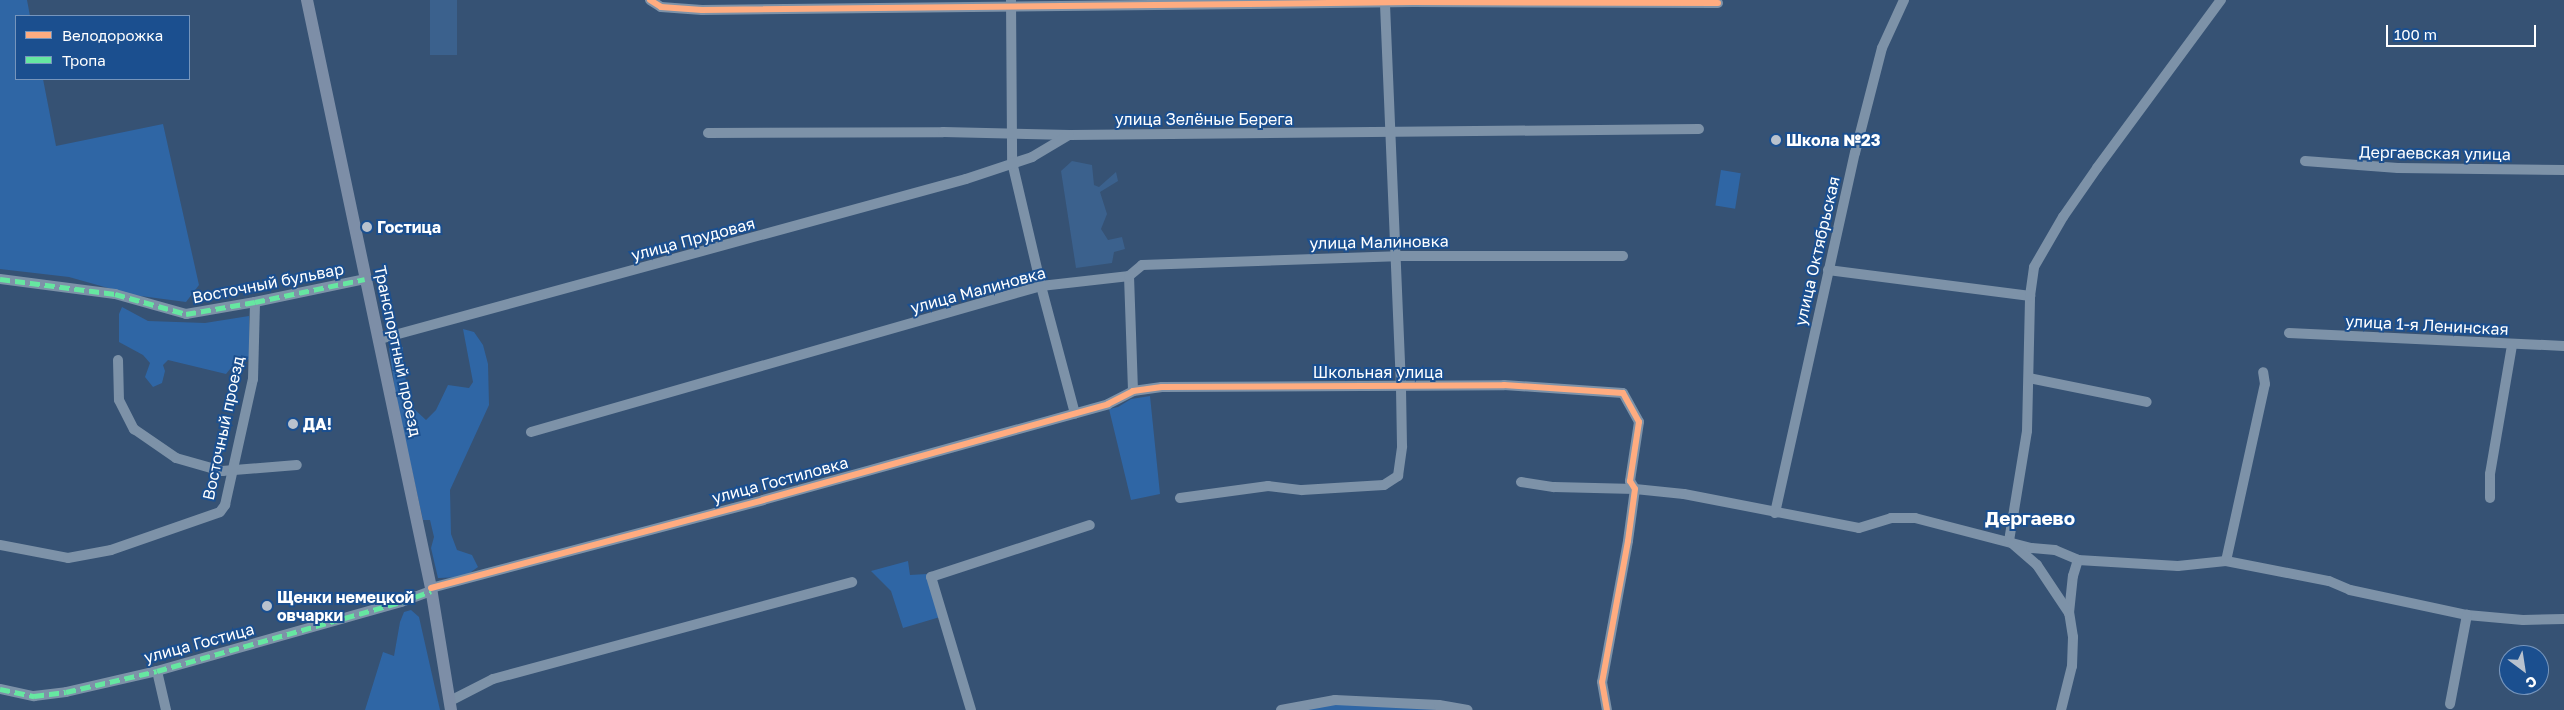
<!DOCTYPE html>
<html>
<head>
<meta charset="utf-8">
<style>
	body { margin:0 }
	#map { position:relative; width:2564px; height:710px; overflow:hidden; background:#365274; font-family:"Golos Text",sans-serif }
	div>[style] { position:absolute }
	.green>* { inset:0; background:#2f66a5; transform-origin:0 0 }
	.water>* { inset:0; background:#3b618d; transform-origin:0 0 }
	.minor>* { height:10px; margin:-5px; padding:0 5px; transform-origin:5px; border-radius:5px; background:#7d92a8 }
	.major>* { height:12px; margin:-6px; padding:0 6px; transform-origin:6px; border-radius:6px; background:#7d8ea7 }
	.quiet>* { height:5px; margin-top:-2.5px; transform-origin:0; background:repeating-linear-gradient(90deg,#66e7a1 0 10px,transparent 0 15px) }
	.cycleway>* { height:6px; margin:-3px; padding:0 3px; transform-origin:3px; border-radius:3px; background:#ffac80 }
	.dots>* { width:14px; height:14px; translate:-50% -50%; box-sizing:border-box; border:2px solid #1b4f8f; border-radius:50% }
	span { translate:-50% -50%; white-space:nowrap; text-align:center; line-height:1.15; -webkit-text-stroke:4px #1b4f8f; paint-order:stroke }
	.street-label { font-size:16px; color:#fff }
	.poi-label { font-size:16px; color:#fff; font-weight:700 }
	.left { translate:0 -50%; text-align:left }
	.quarter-label { font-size:19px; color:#fff; font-weight:700 }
	.legend { position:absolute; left:15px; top:15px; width:175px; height:65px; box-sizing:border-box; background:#1b4f8f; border:1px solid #7695bc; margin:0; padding:6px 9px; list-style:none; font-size:15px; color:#fff }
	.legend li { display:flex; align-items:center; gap:10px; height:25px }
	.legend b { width:25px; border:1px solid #7695bc }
	.north { position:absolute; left:2499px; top:645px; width:50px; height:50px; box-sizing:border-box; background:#1b4f8f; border:1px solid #7695bc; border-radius:50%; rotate:149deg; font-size:14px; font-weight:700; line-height:20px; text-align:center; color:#fff }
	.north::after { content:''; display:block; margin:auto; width:18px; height:22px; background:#b9c2ce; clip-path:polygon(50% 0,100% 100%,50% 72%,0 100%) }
	.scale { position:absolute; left:2386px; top:25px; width:150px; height:22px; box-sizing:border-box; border:2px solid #fff; border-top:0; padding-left:6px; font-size:15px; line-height:18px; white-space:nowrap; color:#fff; -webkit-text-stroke:4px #1b4f8f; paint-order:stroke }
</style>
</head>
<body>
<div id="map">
	<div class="green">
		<i style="clip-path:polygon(0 0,27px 0,30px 16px,16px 16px,16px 79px,43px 79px,56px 146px,163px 124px,199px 285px,186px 302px,133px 295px,69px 277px,0 269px)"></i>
		<i style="left:1721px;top:170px;width:20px;height:36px;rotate:9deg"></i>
		<i style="clip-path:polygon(122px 307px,148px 321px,205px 323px,249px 316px,250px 359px,235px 363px,226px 374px,168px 360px,163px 365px,165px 371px,162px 383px,153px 387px,145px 377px,150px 363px,143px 355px,119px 342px,119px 314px)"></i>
		<i style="clip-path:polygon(463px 329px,474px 332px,483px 345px,488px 364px,489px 405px,450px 490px,451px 534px,457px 550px,472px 555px,478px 567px,464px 577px,438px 578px,431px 548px,434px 537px,430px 520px,423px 520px,397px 404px,389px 348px,403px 347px,403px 366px,411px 406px,426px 420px,436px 410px,448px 385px,469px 388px,473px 382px)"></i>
		<i style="clip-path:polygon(1150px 396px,1160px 494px,1131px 500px,1109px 409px,1118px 407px,1131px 399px)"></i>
		<i style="clip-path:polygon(908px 561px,910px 575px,927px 574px,940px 617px,903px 628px,891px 591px,871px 571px)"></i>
		<i style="clip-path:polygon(411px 610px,419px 617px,440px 710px,365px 710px,383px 652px,394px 656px,400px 622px,404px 612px)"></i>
		<i style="clip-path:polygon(1340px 703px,1447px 710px,1303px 710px)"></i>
	</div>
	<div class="water">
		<i style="left:430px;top:0;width:27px;height:55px"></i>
		<i style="clip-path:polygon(1072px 161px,1092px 165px,1094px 185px,1099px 187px,1116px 172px,1118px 181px,1100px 192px,1107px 214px,1101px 229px,1108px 240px,1122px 237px,1125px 249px,1114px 252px,1112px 263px,1076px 268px,1061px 171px)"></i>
	</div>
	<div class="minor">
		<i style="left:650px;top:0;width:13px;rotate:32deg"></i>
		<i style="left:661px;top:7px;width:41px;rotate:4.2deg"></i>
		<i style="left:702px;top:10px;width:711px;rotate:-0.64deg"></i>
		<i style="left:1413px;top:2px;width:305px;rotate:0.2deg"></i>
		<i style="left:1011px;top:0;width:162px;rotate:89.6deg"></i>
		<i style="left:1012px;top:162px;width:127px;rotate:76.8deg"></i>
		<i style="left:1041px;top:286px;width:132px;rotate:75.1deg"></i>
		<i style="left:708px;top:133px;width:235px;rotate:-0.2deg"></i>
		<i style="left:943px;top:132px;width:127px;rotate:1.4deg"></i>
		<i style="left:1070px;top:135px;width:629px;rotate:-0.55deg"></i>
		<i style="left:2305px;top:161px;width:93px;rotate:4.3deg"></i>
		<i style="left:2398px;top:168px;width:166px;rotate:0.7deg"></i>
		<i style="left:1828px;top:270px;width:204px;rotate:7.3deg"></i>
		<i style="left:1129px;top:276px;width:115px;rotate:88deg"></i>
		<i style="left:0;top:279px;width:116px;rotate:7.4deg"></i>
		<i style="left:115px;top:294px;width:74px;rotate:15.7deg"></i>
		<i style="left:186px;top:314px;width:70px;rotate:-9.9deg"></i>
		<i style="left:255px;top:302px;width:112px;rotate:-11.8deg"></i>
		<i style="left:2289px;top:333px;width:275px;rotate:2.7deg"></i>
		<i style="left:380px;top:339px;width:607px;rotate:-15.27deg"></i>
		<i style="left:966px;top:179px;width:70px;rotate:-18.4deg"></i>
		<i style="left:1032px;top:157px;width:43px;rotate:-30.7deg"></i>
		<i style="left:118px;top:360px;width:40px;rotate:88.6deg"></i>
		<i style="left:119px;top:400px;width:33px;rotate:63deg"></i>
		<i style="left:134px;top:429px;width:51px;rotate:34.6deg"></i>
		<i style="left:176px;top:458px;width:48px;rotate:15.8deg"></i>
		<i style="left:222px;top:471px;width:75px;rotate:-4.6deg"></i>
		<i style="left:2029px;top:378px;width:120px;rotate:11.5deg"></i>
		<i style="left:531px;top:432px;width:530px;rotate:-15.98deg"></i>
		<i style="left:1041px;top:286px;width:89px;rotate:-6.5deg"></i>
		<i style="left:1129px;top:276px;width:17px;rotate:-40deg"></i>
		<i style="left:1142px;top:265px;width:254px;rotate:-2deg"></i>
		<i style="left:1396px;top:256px;width:227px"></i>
		<i style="left:1521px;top:482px;width:33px;rotate:9deg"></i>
		<i style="left:1554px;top:487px;width:81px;rotate:1.4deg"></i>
		<i style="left:1635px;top:489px;width:49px;rotate:5.8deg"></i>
		<i style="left:1684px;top:494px;width:178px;rotate:11deg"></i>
		<i style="left:1859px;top:528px;width:34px;rotate:-17deg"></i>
		<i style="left:1891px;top:518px;width:24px"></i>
		<i style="left:1915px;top:518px;width:120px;rotate:14.5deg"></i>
		<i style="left:2031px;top:548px;width:24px;rotate:5deg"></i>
		<i style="left:2055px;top:550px;width:25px;rotate:23deg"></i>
		<i style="left:2078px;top:560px;width:100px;rotate:3.4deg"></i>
		<i style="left:2178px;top:566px;width:48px;rotate:-5.9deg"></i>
		<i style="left:2226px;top:561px;width:105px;rotate:11deg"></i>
		<i style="left:2329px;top:581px;width:23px;rotate:23deg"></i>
		<i style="left:2350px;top:590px;width:120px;rotate:12.1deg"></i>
		<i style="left:2467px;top:615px;width:56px;rotate:5.1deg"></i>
		<i style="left:2523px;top:620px;width:41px;rotate:-1.4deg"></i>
		<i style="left:1180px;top:498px;width:89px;rotate:-7.8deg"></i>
		<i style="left:1268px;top:486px;width:34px;rotate:7deg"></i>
		<i style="left:1302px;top:490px;width:82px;rotate:-3.5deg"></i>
		<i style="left:1384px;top:485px;width:17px;rotate:-33deg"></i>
		<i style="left:1398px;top:476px;width:30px;rotate:-82deg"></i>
		<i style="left:1402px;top:446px;width:60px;rotate:-91deg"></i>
		<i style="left:1401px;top:386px;width:386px;rotate:-92.4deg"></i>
		<i style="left:2490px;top:498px;width:24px;rotate:-90deg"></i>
		<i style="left:2490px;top:474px;width:131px;rotate:-80.3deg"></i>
		<i style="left:1775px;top:513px;width:369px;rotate:-77.5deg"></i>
		<i style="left:1855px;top:153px;width:108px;rotate:-75.6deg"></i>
		<i style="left:1882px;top:48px;width:53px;rotate:-65.4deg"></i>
		<i style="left:0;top:545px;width:69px;rotate:10.8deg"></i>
		<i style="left:68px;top:558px;width:44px;rotate:-10.5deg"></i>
		<i style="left:111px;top:550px;width:115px;rotate:-19.2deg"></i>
		<i style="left:220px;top:512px;width:9px;rotate:-54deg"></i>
		<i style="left:225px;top:505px;width:129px;rotate:-77.5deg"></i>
		<i style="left:253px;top:379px;width:77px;rotate:-88.5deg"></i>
		<i style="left:2226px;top:561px;width:181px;rotate:-77.6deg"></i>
		<i style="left:2265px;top:384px;width:12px;rotate:-99deg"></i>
		<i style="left:431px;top:588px;width:343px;rotate:-14.8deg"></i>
		<i style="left:763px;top:500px;width:358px;rotate:-15.5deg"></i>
		<i style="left:1108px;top:404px;width:28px;rotate:-27deg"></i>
		<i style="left:1133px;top:391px;width:29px;rotate:-8deg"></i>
		<i style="left:1162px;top:387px;width:342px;rotate:-0.3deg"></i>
		<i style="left:1504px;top:385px;width:119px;rotate:3.8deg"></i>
		<i style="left:1623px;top:393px;width:33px;rotate:61deg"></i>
		<i style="left:1639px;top:422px;width:60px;rotate:98.7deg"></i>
		<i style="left:1630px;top:481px;width:9px;rotate:58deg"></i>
		<i style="left:1635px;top:489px;width:52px;rotate:97.7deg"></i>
		<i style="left:1628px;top:541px;width:143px;rotate:100.4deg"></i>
		<i style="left:1602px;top:682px;width:28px;rotate:80deg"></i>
		<i style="left:2069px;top:613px;width:37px;rotate:-84deg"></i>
		<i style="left:2073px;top:576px;width:17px;rotate:-73deg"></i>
		<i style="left:157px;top:671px;width:40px;rotate:77deg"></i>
		<i style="left:0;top:689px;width:35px;rotate:12deg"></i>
		<i style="left:34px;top:696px;width:32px;rotate:-7deg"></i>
		<i style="left:66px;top:692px;width:93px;rotate:-13deg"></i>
		<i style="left:157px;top:671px;width:254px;rotate:-15.8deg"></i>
		<i style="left:401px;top:602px;width:32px;rotate:-20deg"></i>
		<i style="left:450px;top:701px;width:48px;rotate:-27.1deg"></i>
		<i style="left:493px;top:679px;width:372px;rotate:-15.1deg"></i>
		<i style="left:2450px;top:704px;width:91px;rotate:-79.2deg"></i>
		<i style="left:971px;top:710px;width:139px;rotate:-106.7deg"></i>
		<i style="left:931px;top:577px;width:167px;rotate:-18.1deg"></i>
		<i style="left:1281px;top:710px;width:55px;rotate:-10.5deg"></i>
		<i style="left:1335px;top:700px;width:104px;rotate:2.8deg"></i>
		<i style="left:1439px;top:705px;width:29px;rotate:10deg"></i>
		<i style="left:2061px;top:710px;width:45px;rotate:-76deg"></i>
		<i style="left:2072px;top:666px;width:29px;rotate:-88deg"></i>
		<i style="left:2073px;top:637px;width:24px;rotate:-99deg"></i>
		<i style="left:2069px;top:613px;width:58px;rotate:-123.7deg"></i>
		<i style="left:2037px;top:565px;width:37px;rotate:-139deg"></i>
		<i style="left:2009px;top:541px;width:111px;rotate:-80.7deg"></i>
		<i style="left:2027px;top:431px;width:135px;rotate:-88.7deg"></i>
		<i style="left:2030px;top:296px;width:29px;rotate:-82deg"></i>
		<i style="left:2034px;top:267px;width:58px;rotate:-59.9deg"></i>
		<i style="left:2063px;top:217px;width:60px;rotate:-55.2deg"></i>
		<i style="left:2097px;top:168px;width:209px;rotate:-53.6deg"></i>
	</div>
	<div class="major">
		<i style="left:307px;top:0;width:601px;rotate:78.09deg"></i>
		<i style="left:431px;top:588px;width:124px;rotate:80.7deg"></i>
	</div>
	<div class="quiet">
		<i style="left:0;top:279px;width:116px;rotate:7.4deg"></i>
		<i style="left:115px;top:294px;width:74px;rotate:15.7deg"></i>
		<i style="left:186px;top:314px;width:70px;rotate:-9.9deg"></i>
		<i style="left:255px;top:302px;width:112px;rotate:-11.8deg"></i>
		<i style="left:0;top:689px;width:35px;rotate:12deg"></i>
		<i style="left:34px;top:696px;width:32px;rotate:-7deg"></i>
		<i style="left:66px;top:692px;width:93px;rotate:-13deg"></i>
		<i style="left:157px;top:671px;width:254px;rotate:-15.8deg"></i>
		<i style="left:401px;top:602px;width:32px;rotate:-20deg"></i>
	</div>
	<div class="cycleway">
		<i style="left:650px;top:0;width:13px;rotate:32deg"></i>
		<i style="left:661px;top:7px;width:41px;rotate:4.2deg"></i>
		<i style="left:702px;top:10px;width:711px;rotate:-0.64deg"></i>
		<i style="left:1413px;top:2px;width:305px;rotate:0.2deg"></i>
		<i style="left:431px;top:588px;width:343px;rotate:-14.8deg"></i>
		<i style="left:763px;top:500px;width:358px;rotate:-15.5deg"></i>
		<i style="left:1108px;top:404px;width:28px;rotate:-27deg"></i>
		<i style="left:1133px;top:391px;width:29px;rotate:-8deg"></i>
		<i style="left:1162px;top:387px;width:342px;rotate:-0.3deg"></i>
		<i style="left:1504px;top:385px;width:119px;rotate:3.8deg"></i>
		<i style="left:1623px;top:393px;width:33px;rotate:61deg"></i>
		<i style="left:1639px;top:422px;width:60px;rotate:98.7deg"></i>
		<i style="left:1630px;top:481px;width:9px;rotate:58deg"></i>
		<i style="left:1635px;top:489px;width:52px;rotate:97.7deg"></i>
		<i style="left:1628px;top:541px;width:143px;rotate:100.4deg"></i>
		<i style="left:1602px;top:682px;width:28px;rotate:80deg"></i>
	</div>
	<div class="dots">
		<i style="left:1776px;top:140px;background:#b9c2ce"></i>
		<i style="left:367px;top:227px;background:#b9c2ce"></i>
		<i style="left:293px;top:424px;background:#b9c2ce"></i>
		<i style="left:267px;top:606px;background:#b9c2ce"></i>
	</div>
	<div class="street-label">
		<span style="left:1204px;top:119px">улица Зелёные Берега</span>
		<span style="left:2435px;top:153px;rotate:1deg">Дергаевская улица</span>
		<span style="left:693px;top:239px;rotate:-15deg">улица Прудовая</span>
		<span style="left:1379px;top:242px;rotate:-1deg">улица Малиновка</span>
		<span style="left:1817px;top:251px;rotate:-77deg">улица Октябрьская</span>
		<span style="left:268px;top:283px;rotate:-11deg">Восточный бульвар</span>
		<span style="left:978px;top:290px;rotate:-15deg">улица Малиновка</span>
		<span style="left:2427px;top:325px;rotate:3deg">улица 1-я Ленинская</span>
		<span style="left:398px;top:351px;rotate:78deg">Транспортный проезд</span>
		<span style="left:1378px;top:372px">Школьная улица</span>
		<span style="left:223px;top:428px;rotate:-78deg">Восточный проезд</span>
		<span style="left:780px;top:480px;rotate:-15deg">улица Гостиловка</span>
		<span style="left:199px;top:643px;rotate:-15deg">улица Гостица</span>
	</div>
	<div class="poi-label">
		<span class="left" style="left:1786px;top:140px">Школа №23</span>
		<span class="left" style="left:377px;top:227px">Гостица</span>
		<span class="left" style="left:303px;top:424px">ДА!</span>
		<span class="left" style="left:277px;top:606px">Щенки немецкой<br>овчарки</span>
	</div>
	<div class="quarter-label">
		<span style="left:2030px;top:518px">Дергаево</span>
	</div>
	<ul class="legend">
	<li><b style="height:6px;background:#ffac80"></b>Велодорожка</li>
	<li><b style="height:6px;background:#66e7a1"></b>Тропа</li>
	</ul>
	<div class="north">С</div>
	<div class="scale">100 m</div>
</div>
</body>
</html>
